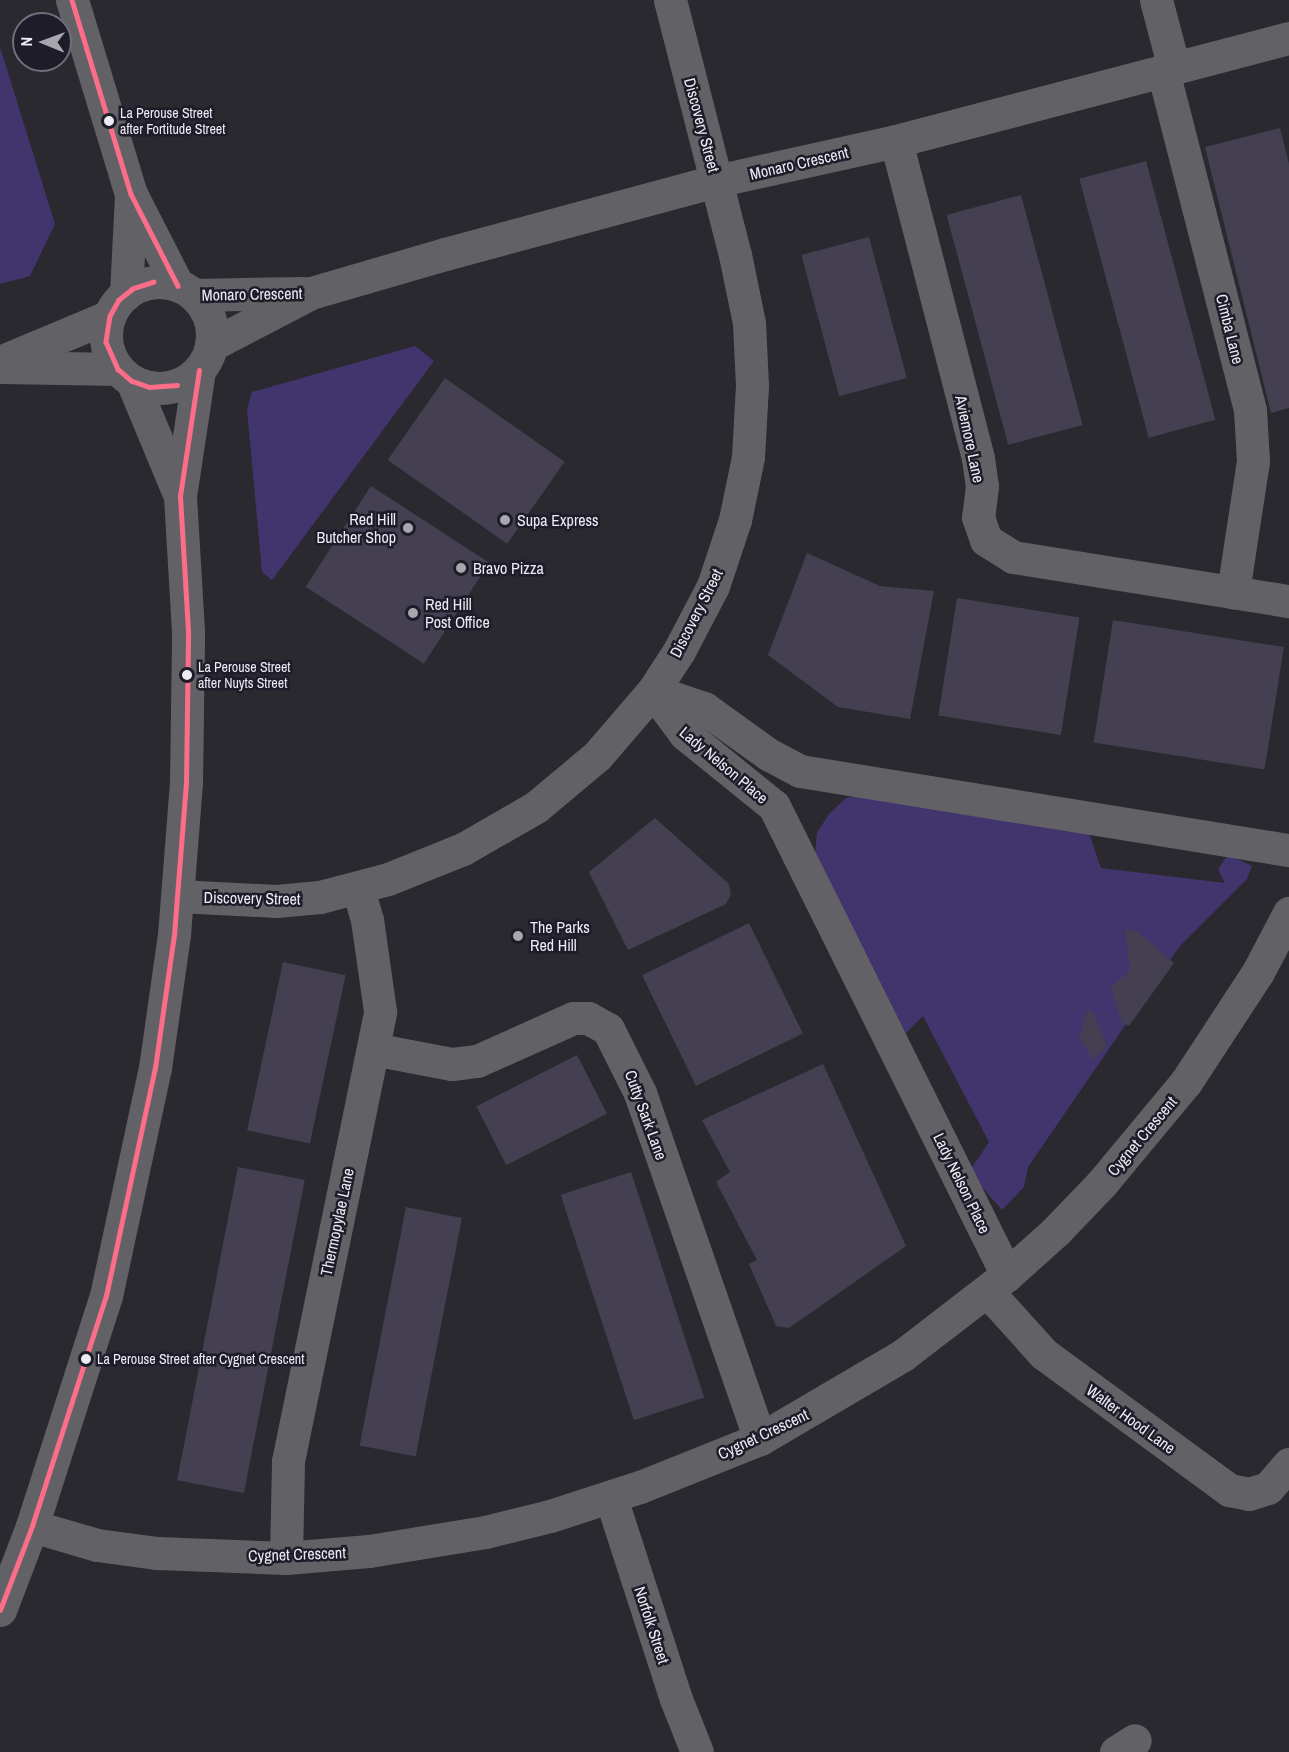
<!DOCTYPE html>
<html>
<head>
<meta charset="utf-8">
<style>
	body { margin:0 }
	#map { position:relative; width:1289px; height:1752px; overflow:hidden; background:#2a2930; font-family:"Archivo Narrow",sans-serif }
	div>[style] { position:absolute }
	.green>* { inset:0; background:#42356e }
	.building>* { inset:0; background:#444051; transform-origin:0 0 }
	.minor>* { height:33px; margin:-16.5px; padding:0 16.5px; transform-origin:16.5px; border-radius:16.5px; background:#626266 }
	.minor>.ring { margin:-16.5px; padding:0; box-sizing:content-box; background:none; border:33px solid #626266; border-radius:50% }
	.bus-1>* { height:4.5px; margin:-2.25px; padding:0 2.25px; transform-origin:2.25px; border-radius:2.25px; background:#fb6d88 }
	.dots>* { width:16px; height:16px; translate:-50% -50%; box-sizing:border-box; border:3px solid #1e1c29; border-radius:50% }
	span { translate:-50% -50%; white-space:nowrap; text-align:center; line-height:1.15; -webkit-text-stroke:5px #1e1c29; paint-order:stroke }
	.bus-label { font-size:14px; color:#ecebf4 }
	.left { translate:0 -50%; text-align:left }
	.street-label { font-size:16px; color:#ecebf4 }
	.poi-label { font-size:16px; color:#ecebf4 }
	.right { translate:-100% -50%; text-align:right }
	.north { position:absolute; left:12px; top:12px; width:60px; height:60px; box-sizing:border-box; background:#1e1c29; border:2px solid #706f7a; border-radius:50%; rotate:271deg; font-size:16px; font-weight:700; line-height:24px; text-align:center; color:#ecebf4 }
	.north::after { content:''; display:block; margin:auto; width:21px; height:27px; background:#a8a7af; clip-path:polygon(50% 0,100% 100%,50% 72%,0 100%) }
</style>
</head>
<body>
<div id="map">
	<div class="green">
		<i style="clip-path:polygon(0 47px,55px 224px,30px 276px,0 284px)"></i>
		<i style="clip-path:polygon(415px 346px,434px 361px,272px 580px,262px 572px,247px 409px,252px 392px)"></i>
		<i style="clip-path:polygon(867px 794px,1089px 833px,1101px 868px,1225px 883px,1218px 869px,1228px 855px,1252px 866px,1247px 879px,1179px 947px,1028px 1167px,1024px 1187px,1002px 1210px,969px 1172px,989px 1142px,923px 1016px,902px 1037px,815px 855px,817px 833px,829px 814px,846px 798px)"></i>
	</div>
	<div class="building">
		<i style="clip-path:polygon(1280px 128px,1289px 164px,1289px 408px,1271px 413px,1205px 147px)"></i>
		<i style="left:1146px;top:161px;width:268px;height:69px;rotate:75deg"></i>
		<i style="left:1021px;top:195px;width:238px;height:77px;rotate:75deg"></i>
		<i style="left:869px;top:237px;width:146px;height:70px;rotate:75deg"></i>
		<i style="left:445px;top:378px;width:146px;height:100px;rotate:35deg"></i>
		<i style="left:371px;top:486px;width:141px;height:120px;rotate:33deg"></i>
		<i style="clip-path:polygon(807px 553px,880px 586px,934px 591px,910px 719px,838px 707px,768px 655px)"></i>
		<i style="left:957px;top:598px;width:124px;height:119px;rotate:9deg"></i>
		<i style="left:1113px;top:620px;width:173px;height:124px;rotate:9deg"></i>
		<i style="clip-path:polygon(655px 818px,729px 884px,731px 894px,726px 904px,628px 950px,589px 872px)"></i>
		<i style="left:749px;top:923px;width:123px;height:119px;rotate:64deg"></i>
		<i style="clip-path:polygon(1125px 929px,1138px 932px,1174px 963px,1129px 1026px,1122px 1022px,1111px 988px,1130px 970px)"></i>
		<i style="left:283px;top:962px;width:64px;height:172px;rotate:12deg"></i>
		<i style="clip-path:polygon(1087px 1011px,1093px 1012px,1107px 1046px,1093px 1060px,1080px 1037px)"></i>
		<i style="left:577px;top:1055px;width:66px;height:113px;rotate:63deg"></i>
		<i style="clip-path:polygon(823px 1064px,906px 1246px,789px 1328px,776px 1326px,749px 1264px,757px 1260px,716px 1182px,730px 1172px,702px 1120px)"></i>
		<i style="left:238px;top:1167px;width:68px;height:319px;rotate:11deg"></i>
		<i style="left:631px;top:1172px;width:237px;height:74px;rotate:72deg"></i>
		<i style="left:406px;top:1207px;width:57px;height:243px;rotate:11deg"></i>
	</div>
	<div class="minor">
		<i style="left:72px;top:0;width:203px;rotate:73.1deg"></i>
		<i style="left:131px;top:194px;width:103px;rotate:62.9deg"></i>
		<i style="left:1156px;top:0;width:70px;rotate:75.2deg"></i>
		<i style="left:1163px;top:71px;width:350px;rotate:75.6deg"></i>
		<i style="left:1250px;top:410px;width:51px;rotate:86.6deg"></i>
		<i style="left:1253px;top:461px;width:133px;rotate:98.7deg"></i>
		<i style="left:896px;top:141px;width:327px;rotate:75.5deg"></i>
		<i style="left:978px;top:458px;width:28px;rotate:82deg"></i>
		<i style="left:982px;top:486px;width:31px;rotate:97deg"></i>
		<i style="left:978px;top:517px;width:24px;rotate:71deg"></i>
		<i style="left:986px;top:540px;width:32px;rotate:32deg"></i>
		<i style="left:1013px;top:557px;width:279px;rotate:9.1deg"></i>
		<i class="ring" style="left:106px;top:282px;width:73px;height:73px"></i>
		<i style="left:126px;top:294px;width:98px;rotate:-87.1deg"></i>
		<i style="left:194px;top:295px;width:109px;rotate:-1.1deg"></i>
		<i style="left:211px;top:345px;width:113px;rotate:-27.5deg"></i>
		<i style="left:311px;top:293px;width:140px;rotate:-16.2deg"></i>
		<i style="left:445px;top:254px;width:281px;rotate:-15.1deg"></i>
		<i style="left:716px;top:181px;width:184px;rotate:-12.5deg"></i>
		<i style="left:896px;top:141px;width:406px;rotate:-14.7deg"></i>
		<i style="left:0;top:362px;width:119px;rotate:-22.7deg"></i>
		<i style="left:3px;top:367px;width:115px;rotate:1deg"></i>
		<i style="left:132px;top:381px;width:122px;rotate:67.4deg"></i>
		<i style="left:653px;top:691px;width:54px;rotate:53.3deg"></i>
		<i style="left:685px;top:734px;width:114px;rotate:39deg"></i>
		<i style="left:774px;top:806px;width:524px;rotate:63.58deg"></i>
		<i style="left:653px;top:691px;width:54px;rotate:18.4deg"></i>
		<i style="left:704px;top:708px;width:79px;rotate:35.7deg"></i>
		<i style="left:768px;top:754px;width:36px;rotate:28deg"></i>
		<i style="left:800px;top:771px;width:495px;rotate:9.2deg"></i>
		<i style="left:178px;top:896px;width:98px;rotate:2.9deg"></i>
		<i style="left:276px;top:901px;width:44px;rotate:-5.2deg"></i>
		<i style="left:320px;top:897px;width:70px;rotate:-14.8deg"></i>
		<i style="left:388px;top:879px;width:81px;rotate:-21.8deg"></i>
		<i style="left:463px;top:849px;width:84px;rotate:-29.9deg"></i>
		<i style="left:536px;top:807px;width:80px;rotate:-39.9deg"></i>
		<i style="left:597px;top:756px;width:86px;rotate:-49.3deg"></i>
		<i style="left:653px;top:691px;width:48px;rotate:-57deg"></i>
		<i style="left:679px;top:651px;width:73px;rotate:-62.4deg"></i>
		<i style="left:713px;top:586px;width:70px;rotate:-71.6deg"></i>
		<i style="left:735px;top:520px;width:64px;rotate:-78.3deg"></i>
		<i style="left:748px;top:457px;width:71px;rotate:-86.8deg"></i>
		<i style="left:752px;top:386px;width:63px;rotate:-92.7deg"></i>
		<i style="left:749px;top:323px;width:69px;rotate:-101.6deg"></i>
		<i style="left:735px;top:255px;width:263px;rotate:-104.3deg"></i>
		<i style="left:373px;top:1049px;width:80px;rotate:10.8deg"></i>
		<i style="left:452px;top:1064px;width:25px;rotate:-7deg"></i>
		<i style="left:477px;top:1061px;width:105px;rotate:-24.1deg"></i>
		<i style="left:573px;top:1018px;width:15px"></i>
		<i style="left:588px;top:1018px;width:23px;rotate:29deg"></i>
		<i style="left:608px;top:1029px;width:72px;rotate:63.4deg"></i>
		<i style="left:640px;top:1093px;width:366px;rotate:70.9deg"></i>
		<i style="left:987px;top:1291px;width:85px;rotate:47.9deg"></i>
		<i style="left:1044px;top:1354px;width:230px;rotate:36.3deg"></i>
		<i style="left:1229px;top:1490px;width:20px;rotate:11deg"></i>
		<i style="left:1249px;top:1494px;width:20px;rotate:-18deg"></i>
		<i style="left:1268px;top:1488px;width:32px;rotate:-49deg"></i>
		<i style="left:611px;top:1498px;width:211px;rotate:72.1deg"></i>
		<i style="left:676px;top:1699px;width:57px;rotate:68.4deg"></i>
		<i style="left:32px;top:1526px;width:68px;rotate:16.3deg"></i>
		<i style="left:97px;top:1545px;width:61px;rotate:7.6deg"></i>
		<i style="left:157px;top:1553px;width:129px;rotate:2.2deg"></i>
		<i style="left:286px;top:1558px;width:83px;rotate:-4.8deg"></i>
		<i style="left:369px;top:1551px;width:118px;rotate:-9.3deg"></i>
		<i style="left:485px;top:1532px;width:67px;rotate:-13.8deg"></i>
		<i style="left:550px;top:1516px;width:95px;rotate:-17.9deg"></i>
		<i style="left:640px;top:1487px;width:129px;rotate:-21.8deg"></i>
		<i style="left:760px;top:1439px;width:166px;rotate:-30.4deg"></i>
		<i style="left:903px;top:1355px;width:131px;rotate:-37.6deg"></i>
		<i style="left:1007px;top:1275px;width:66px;rotate:-41.9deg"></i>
		<i style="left:1056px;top:1231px;width:66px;rotate:-46.2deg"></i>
		<i style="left:1102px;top:1183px;width:131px;rotate:-50.3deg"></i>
		<i style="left:1186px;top:1082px;width:131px;rotate:-56.8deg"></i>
		<i style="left:1258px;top:972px;width:67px;rotate:-62.3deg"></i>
		<i style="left:286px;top:1558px;width:97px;rotate:-88.8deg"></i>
		<i style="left:288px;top:1461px;width:459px;rotate:-78.4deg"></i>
		<i style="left:380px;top:1011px;width:92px;rotate:-98.1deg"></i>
		<i style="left:367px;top:920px;width:32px;rotate:-106deg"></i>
		<i style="left:0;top:1610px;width:90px;rotate:-69.1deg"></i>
		<i style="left:32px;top:1526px;width:242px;rotate:-72.2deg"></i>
		<i style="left:106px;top:1296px;width:233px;rotate:-77.9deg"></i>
		<i style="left:155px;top:1068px;width:134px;rotate:-81.9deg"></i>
		<i style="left:174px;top:935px;width:152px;rotate:-85.5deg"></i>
		<i style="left:186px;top:783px;width:152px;rotate:-89.2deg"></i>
		<i style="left:188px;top:631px;width:135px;rotate:-93.4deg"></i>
		<i style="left:180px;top:496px;width:127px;rotate:-81.4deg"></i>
		<i style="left:1116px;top:1752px;width:22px;rotate:-32deg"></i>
	</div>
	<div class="bus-1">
		<i style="left:72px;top:0;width:203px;rotate:73.1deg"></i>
		<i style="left:131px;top:194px;width:103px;rotate:62.9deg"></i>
		<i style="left:154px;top:282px;width:22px;rotate:162deg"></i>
		<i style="left:133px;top:289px;width:18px;rotate:142deg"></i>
		<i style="left:119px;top:300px;width:18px;rotate:119deg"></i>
		<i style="left:110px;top:316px;width:26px;rotate:99deg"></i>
		<i style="left:106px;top:342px;width:30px;rotate:66deg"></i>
		<i style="left:118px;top:369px;width:18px;rotate:41deg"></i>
		<i style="left:132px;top:381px;width:18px;rotate:19deg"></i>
		<i style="left:149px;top:387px;width:28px;rotate:-4deg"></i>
		<i style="left:0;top:1610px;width:90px;rotate:-69.1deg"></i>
		<i style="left:32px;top:1526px;width:242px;rotate:-72.2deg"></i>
		<i style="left:106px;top:1296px;width:233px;rotate:-77.9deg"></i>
		<i style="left:155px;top:1068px;width:134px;rotate:-81.9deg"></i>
		<i style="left:174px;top:935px;width:152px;rotate:-85.5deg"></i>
		<i style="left:186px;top:783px;width:152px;rotate:-89.2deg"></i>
		<i style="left:188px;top:631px;width:135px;rotate:-93.4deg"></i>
		<i style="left:180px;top:496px;width:127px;rotate:-81.4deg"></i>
	</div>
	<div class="dots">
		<i style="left:109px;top:121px;background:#ecebf4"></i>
		<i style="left:505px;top:520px;background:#a8a7af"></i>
		<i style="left:408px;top:528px;background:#a8a7af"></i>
		<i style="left:461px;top:568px;background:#a8a7af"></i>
		<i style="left:413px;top:613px;background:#a8a7af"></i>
		<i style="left:187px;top:675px;background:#ecebf4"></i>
		<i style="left:518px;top:936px;background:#a8a7af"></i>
		<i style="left:86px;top:1359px;background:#ecebf4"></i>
	</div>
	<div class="bus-label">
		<span class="left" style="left:120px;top:121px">La Perouse Street<br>after Fortitude Street</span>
		<span class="left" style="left:198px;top:675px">La Perouse Street<br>after Nuyts Street</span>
		<span class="left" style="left:97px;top:1359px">La Perouse Street after Cygnet Crescent</span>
	</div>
	<div class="street-label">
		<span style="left:702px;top:125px;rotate:75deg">Discovery Street</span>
		<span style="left:799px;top:163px;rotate:-13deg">Monaro Crescent</span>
		<span style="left:252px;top:294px;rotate:-1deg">Monaro Crescent</span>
		<span style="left:1230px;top:329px;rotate:76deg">Cimba Lane</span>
		<span style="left:970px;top:439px;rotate:78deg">Aviemore Lane</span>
		<span style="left:696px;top:613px;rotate:-63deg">Discovery Street</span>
		<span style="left:724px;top:765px;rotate:40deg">Lady Nelson Place</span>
		<span style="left:252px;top:898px;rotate:1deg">Discovery Street</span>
		<span style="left:646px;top:1115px;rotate:70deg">Cutty Sark Lane</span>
		<span style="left:1142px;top:1136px;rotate:-50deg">Cygnet Crescent</span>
		<span style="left:962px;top:1183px;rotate:64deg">Lady Nelson Place</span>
		<span style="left:337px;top:1222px;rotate:-78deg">Thermopylae Lane</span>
		<span style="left:1131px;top:1419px;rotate:36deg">Walter Hood Lane</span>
		<span style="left:763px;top:1434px;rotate:-25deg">Cygnet Crescent</span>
		<span style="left:297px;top:1554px;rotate:-2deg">Cygnet Crescent</span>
		<span style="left:652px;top:1625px;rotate:72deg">Norfolk Street</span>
	</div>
	<div class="poi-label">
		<span class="right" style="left:396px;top:528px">Red Hill<br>Butcher Shop</span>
		<span class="left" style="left:517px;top:520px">Supa Express</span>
		<span class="left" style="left:473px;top:568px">Bravo Pizza</span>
		<span class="left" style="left:425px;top:613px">Red Hill<br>Post Office</span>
		<span class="left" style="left:530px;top:936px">The Parks<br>Red Hill</span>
	</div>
	<div class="north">N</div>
</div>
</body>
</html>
